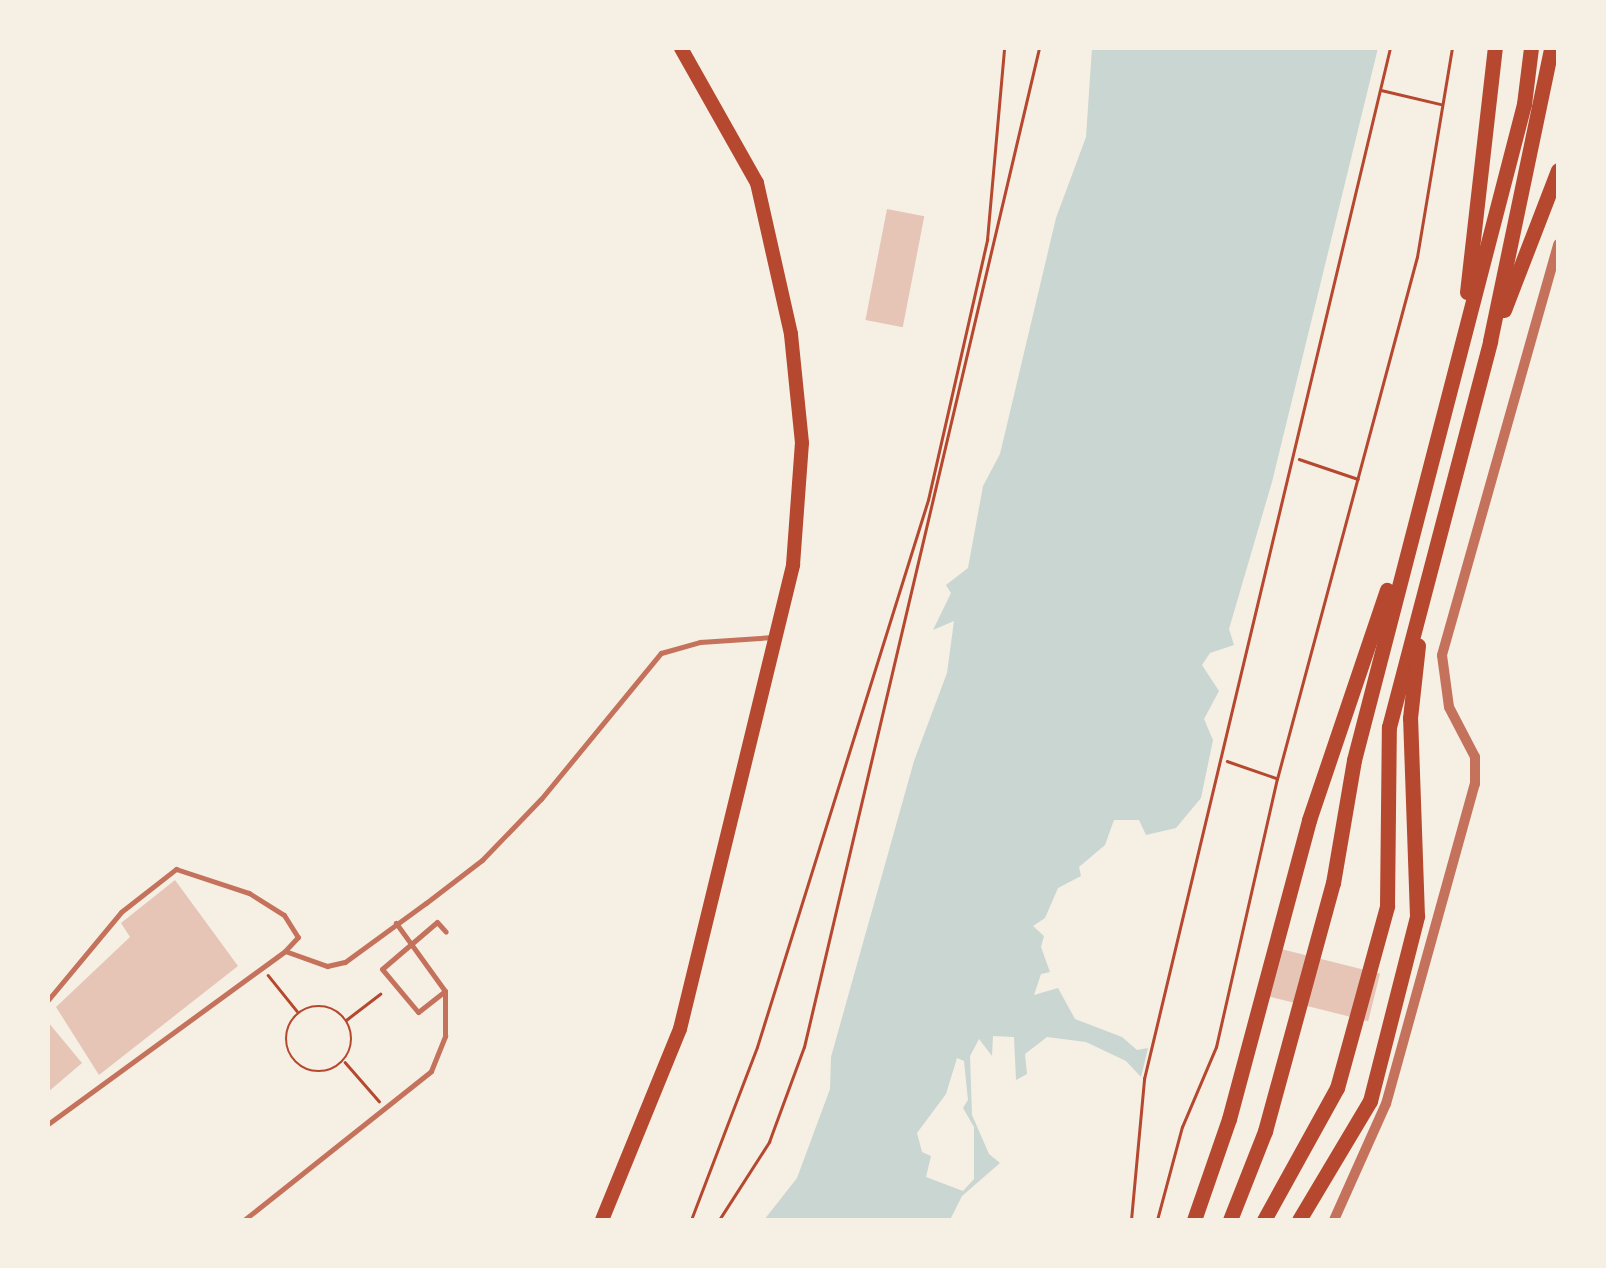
<!DOCTYPE html>
<html>
<head>
<meta charset="utf-8">
<style>
	body { margin:0 }
	#map { position:relative; width:1606px; height:1268px; overflow:hidden; background:#f6efe4; font-family:"Asap Condensed",sans-serif }
	div>[style] { position:absolute }
	.water>* { inset:0; background:#c9d6d2 }
	.building>* { inset:0; background:#e6c5b7; transform-origin:0 0 }
	.path>* { height:2.5px; margin:-1.25px; padding:0 1.25px; transform-origin:1.25px; border-radius:1.25px; background:#b5482f }
	.path>.ring { margin:-1.25px; padding:0; box-sizing:content-box; background:none; border:2.5px solid #b5482f; border-radius:50% }
	.service>* { height:5px; margin:-2.5px; padding:0 2.5px; transform-origin:2.5px; border-radius:2.5px; background:#c5725c }
	.minor>* { height:10px; margin:-5px; padding:0 5px; transform-origin:5px; border-radius:5px; background:#c5725c }
	.secondary>* { height:14px; margin:-7px; padding:0 7px; transform-origin:7px; border-radius:7px; background:#b5482f }
	.trunk>* { height:15px; margin:-7.5px; padding:0 7.5px; transform-origin:7.5px; border-radius:7.5px; background:#b5482f }
	span { translate:-50% -50%; white-space:nowrap; text-align:center; line-height:1.15; -webkit-text-stroke:8px #f6efe4; paint-order:stroke }
	.frame { position:absolute; inset:0; border:50px solid #f6efe4; pointer-events:none }
</style>
</head>
<body>
<div id="map">
	<div class="water">
		<i style="clip-path:polygon(evenodd,1092px 48px,1378px 48px,1272px 482px,1229px 629px,1234px 645px,1210px 653px,1202px 665px,1219px 691px,1204px 719px,1213px 740px,1201px 798px,1176px 828px,1146px 835px,1139px 820px,1114px 820px,1105px 845px,1079px 867px,1081px 876px,1058px 888px,1045px 918px,1033px 926px,1044px 936px,1041px 947px,1050px 972px,1041px 974px,1034px 995px,1058px 988px,1075px 1019px,1122px 1037px,1137px 1050px,1148px 1048px,1141px 1077px,1126px 1061px,1086px 1042px,1047px 1037px,1025px 1054px,1027px 1074px,1016px 1080px,1014px 1037px,993px 1036px,992px 1056px,979px 1039px,970px 1056px,972px 1115px,989px 1154px,1000px 1163px,962px 1196px,950px 1220px,764px 1220px,797px 1178px,830px 1089px,831px 1057px,914px 761px,947px 673px,954px 621px,933px 630px,951px 593px,946px 585px,968px 568px,983px 486px,1000px 454px,1056px 218px,1086px 137px,1092px 48px,957px 1058px,964px 1061px,968px 1100px,963px 1108px,974px 1127px,974px 1179px,963px 1191px,926px 1177px,931px 1156px,922px 1152px,917px 1133px,946px 1094px,957px 1058px)"></i>
	</div>
	<div class="building">
		<i style="left:887px;top:209px;width:38px;height:113px;rotate:11deg"></i>
		<i style="clip-path:polygon(175px 880px,238px 966px,99px 1075px,56px 1007px,130px 937px,121px 923px)"></i>
		<i style="left:1281px;top:949px;width:102px;height:49px;rotate:14deg"></i>
		<i style="clip-path:polygon(48px 1022px,82px 1063px,48px 1092px)"></i>
	</div>
	<div class="path">
		<i style="left:1381px;top:90px;width:61px;rotate:13.3deg"></i>
		<i style="left:1299px;top:459px;width:62px;rotate:18.7deg"></i>
		<i style="left:1227px;top:761px;width:52px;rotate:19.1deg"></i>
		<i style="left:268px;top:975px;width:46px;rotate:51.1deg"></i>
		<i class="ring" style="left:286px;top:1006px;width:63.5px;height:63.5px"></i>
		<i style="left:346px;top:1020px;width:43px;rotate:-37.4deg"></i>
		<i style="left:345px;top:1062px;width:52px;rotate:48.9deg"></i>
		<i style="left:691px;top:1220px;width:185px;rotate:-69.1deg"></i>
		<i style="left:757px;top:1047px;width:573px;rotate:-72.64deg"></i>
		<i style="left:928px;top:500px;width:267px;rotate:-77.2deg"></i>
		<i style="left:987px;top:240px;width:193px;rotate:-84.9deg"></i>
		<i style="left:719px;top:1220px;width:93px;rotate:-57.3deg"></i>
		<i style="left:769px;top:1142px;width:101px;rotate:-69.8deg"></i>
		<i style="left:804px;top:1047px;width:1026px;rotate:-76.76deg"></i>
		<i style="left:1131px;top:1220px;width:142px;rotate:-84.7deg"></i>
		<i style="left:1144px;top:1079px;width:1060px;rotate:-76.58deg"></i>
		<i style="left:1157px;top:1220px;width:96px;rotate:-75deg"></i>
		<i style="left:1182px;top:1127px;width:87px;rotate:-67deg"></i>
		<i style="left:1216px;top:1047px;width:275px;rotate:-77.2deg"></i>
		<i style="left:1277px;top:779px;width:540px;rotate:-74.99deg"></i>
		<i style="left:1417px;top:257px;width:212px;rotate:-80.5deg"></i>
	</div>
	<div class="service">
		<i style="left:445px;top:991px;width:34px;rotate:142deg"></i>
		<i style="left:418px;top:1012px;width:56px;rotate:-129.9deg"></i>
		<i style="left:382px;top:969px;width:72px;rotate:-40.5deg"></i>
		<i style="left:437px;top:922px;width:13px;rotate:48deg"></i>
		<i style="left:48px;top:1000px;width:114px;rotate:-50.3deg"></i>
		<i style="left:121px;top:912px;width:70px;rotate:-38deg"></i>
		<i style="left:176px;top:869px;width:77px;rotate:18.2deg"></i>
		<i style="left:249px;top:893px;width:41px;rotate:32.2deg"></i>
		<i style="left:284px;top:915px;width:26px;rotate:58deg"></i>
		<i style="left:298px;top:937px;width:19px;rotate:133deg"></i>
		<i style="left:48px;top:1124px;width:293px;rotate:-36.1deg"></i>
		<i style="left:285px;top:951px;width:45px;rotate:19.7deg"></i>
		<i style="left:327px;top:966px;width:18px;rotate:-13deg"></i>
		<i style="left:345px;top:962px;width:100px;rotate:-36.1deg"></i>
		<i style="left:426px;top:903px;width:71px;rotate:-37.5deg"></i>
		<i style="left:482px;top:860px;width:85px;rotate:-46deg"></i>
		<i style="left:541px;top:799px;width:189px;rotate:-50.6deg"></i>
		<i style="left:661px;top:653px;width:41px;rotate:-15.8deg"></i>
		<i style="left:700px;top:642px;width:73px;rotate:-3.9deg"></i>
		<i style="left:244px;top:1220px;width:239px;rotate:-38.5deg"></i>
		<i style="left:431px;top:1071px;width:38px;rotate:-68deg"></i>
		<i style="left:445px;top:1036px;width:45px;rotate:-90deg"></i>
		<i style="left:445px;top:991px;width:84px;rotate:-125.8deg"></i>
	</div>
	<div class="minor">
		<i style="left:1334px;top:1220px;width:127px;rotate:-65.9deg"></i>
		<i style="left:1386px;top:1104px;width:332px;rotate:-74.5deg"></i>
		<i style="left:1475px;top:784px;width:27px;rotate:-90deg"></i>
		<i style="left:1475px;top:757px;width:56px;rotate:-117.5deg"></i>
		<i style="left:1449px;top:707px;width:52px;rotate:-97.7deg"></i>
		<i style="left:1442px;top:655px;width:427px;rotate:-74.2deg"></i>
	</div>
	<div class="secondary">
		<i style="left:602px;top:1220px;width:206px;rotate:-67.8deg"></i>
		<i style="left:680px;top:1029px;width:478px;rotate:-76.3deg"></i>
		<i style="left:793px;top:565px;width:122px;rotate:-85.8deg"></i>
		<i style="left:802px;top:443px;width:110px;rotate:-95.8deg"></i>
		<i style="left:791px;top:334px;width:155px;rotate:-102.7deg"></i>
		<i style="left:757px;top:183px;width:155px;rotate:-119.4deg"></i>
	</div>
	<div class="trunk">
		<i style="left:1467px;top:292px;width:246px;rotate:-83.5deg"></i>
		<i style="left:1504px;top:310px;width:150px;rotate:-68.9deg"></i>
		<i style="left:1194px;top:1220px;width:107px;rotate:-70.9deg"></i>
		<i style="left:1229px;top:1119px;width:310px;rotate:-75deg"></i>
		<i style="left:1309px;top:820px;width:243px;rotate:-71.3deg"></i>
		<i style="left:1230px;top:1220px;width:96px;rotate:-68.5deg"></i>
		<i style="left:1265px;top:1131px;width:257px;rotate:-74.7deg"></i>
		<i style="left:1333px;top:883px;width:125px;rotate:-80.3deg"></i>
		<i style="left:1354px;top:760px;width:678px;rotate:-75.47deg"></i>
		<i style="left:1524px;top:104px;width:56px;rotate:-82.9deg"></i>
		<i style="left:1264px;top:1220px;width:151px;rotate:-61.1deg"></i>
		<i style="left:1337px;top:1088px;width:189px;rotate:-74.6deg"></i>
		<i style="left:1387px;top:906px;width:179px;rotate:-89.4deg"></i>
		<i style="left:1389px;top:727px;width:399px;rotate:-75.3deg"></i>
		<i style="left:1490px;top:341px;width:299px;rotate:-78.2deg"></i>
		<i style="left:1299px;top:1220px;width:139px;rotate:-59.2deg"></i>
		<i style="left:1370px;top:1101px;width:191px;rotate:-75.7deg"></i>
		<i style="left:1417px;top:916px;width:198px;rotate:-92deg"></i>
		<i style="left:1410px;top:718px;width:73px;rotate:-83.7deg"></i>
	</div>
	<div class="frame"></div>
</div>
</body>
</html>
